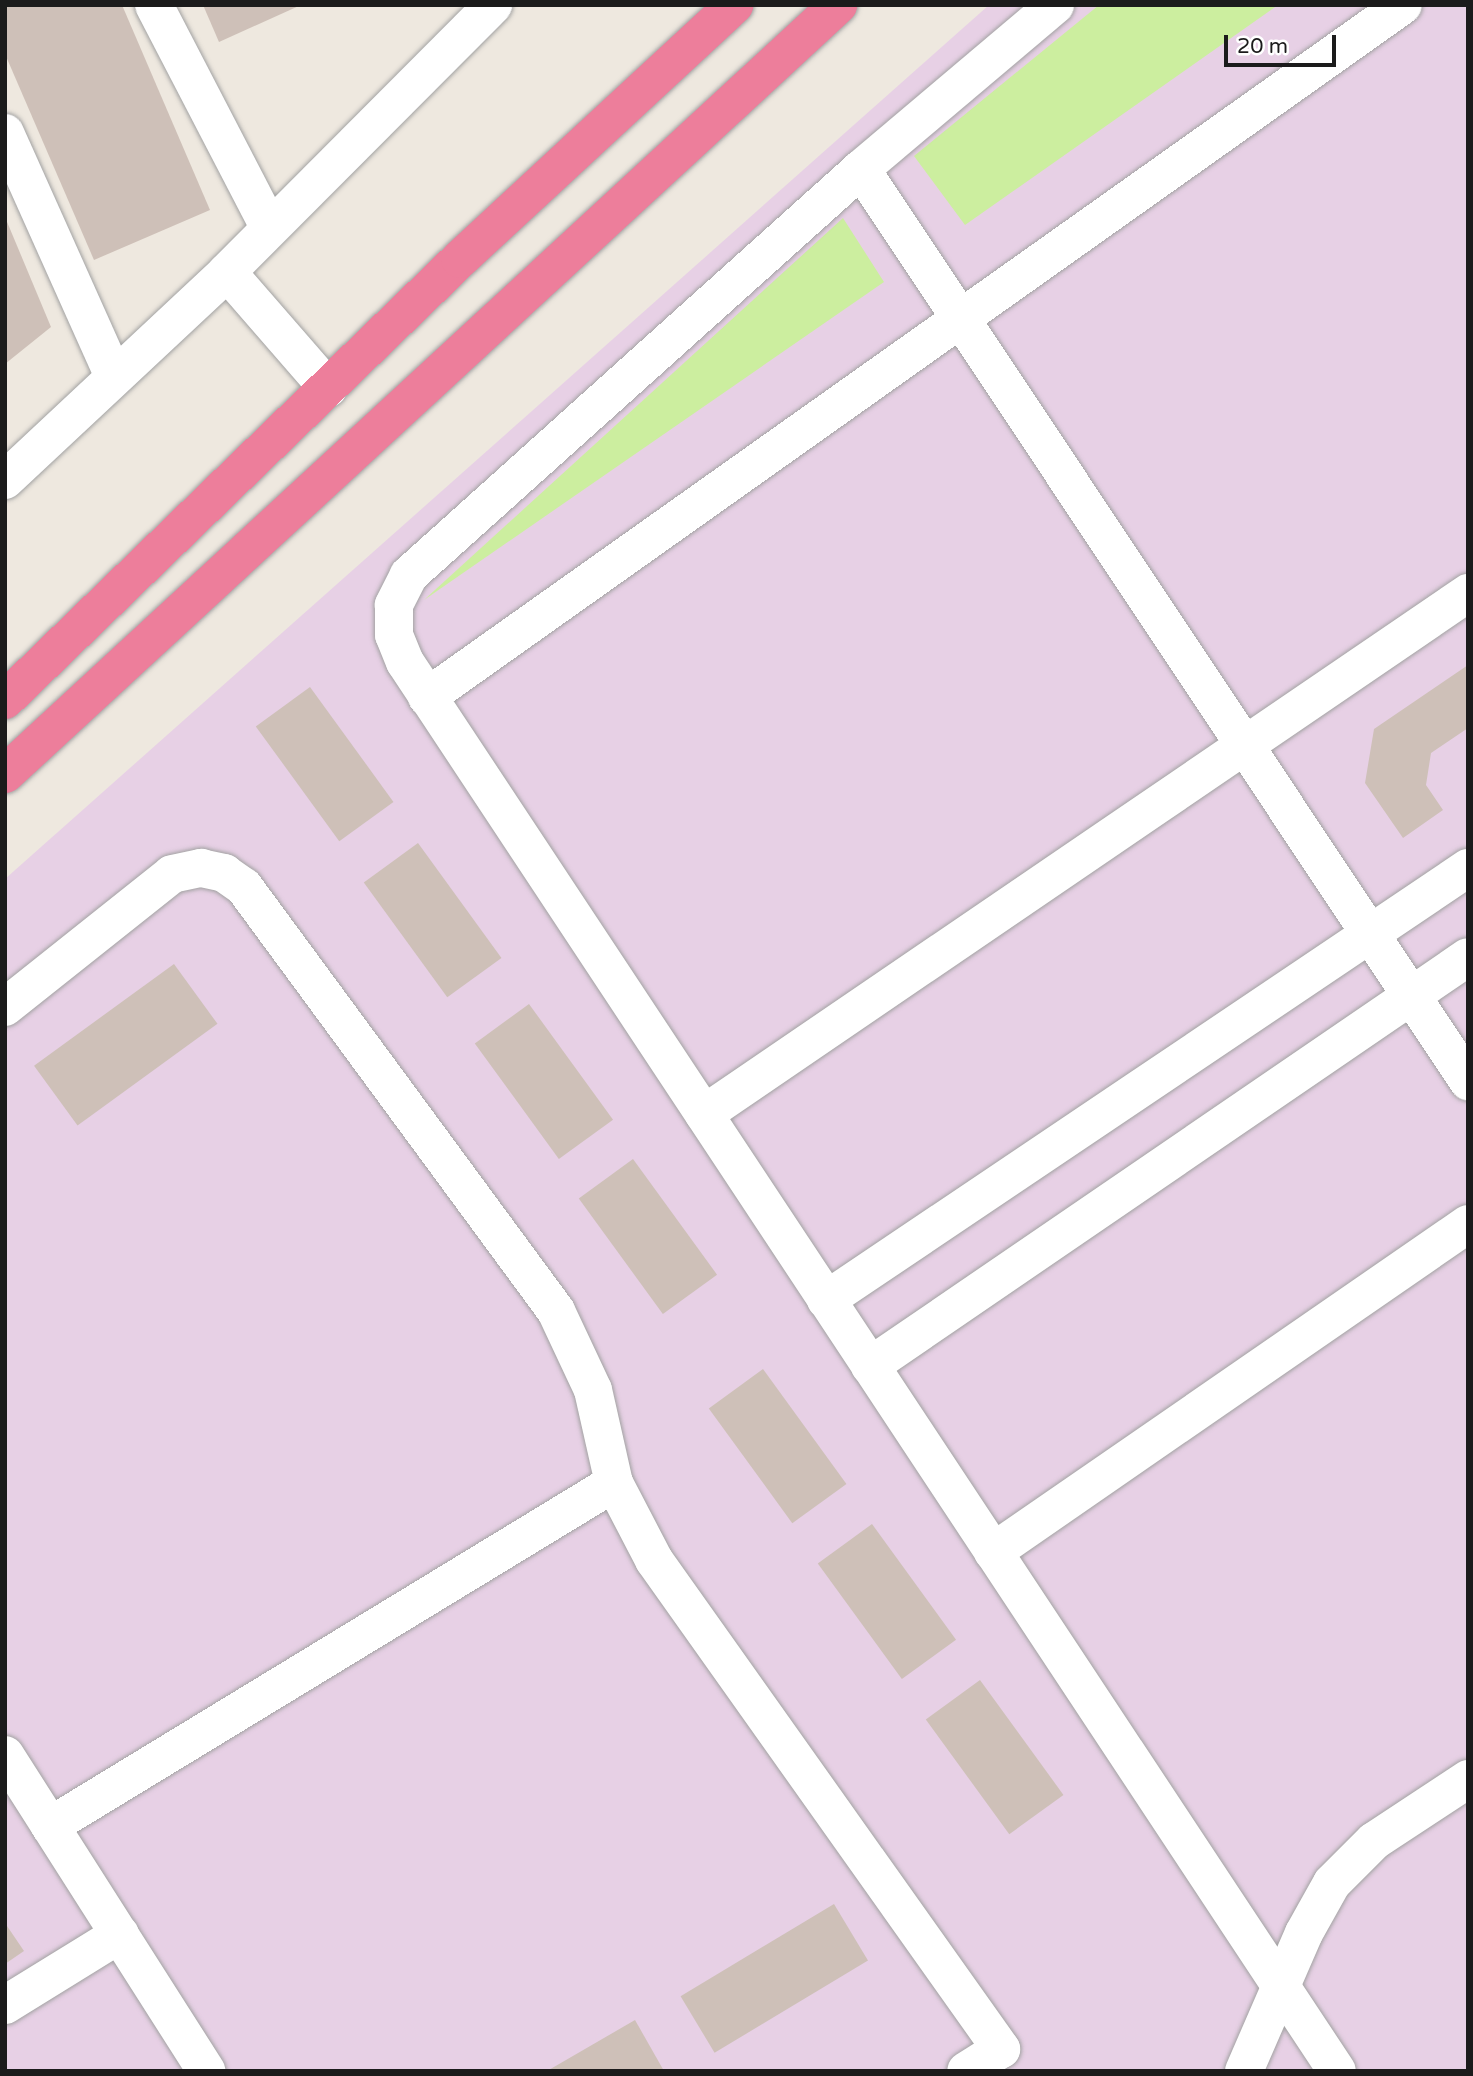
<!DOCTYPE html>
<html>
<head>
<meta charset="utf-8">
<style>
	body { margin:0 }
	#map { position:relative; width:1473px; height:2076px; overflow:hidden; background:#eee8df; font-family:"Varela Round",sans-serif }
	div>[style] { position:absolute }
	.industrial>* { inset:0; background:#e7d0e5 }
	.grass>* { inset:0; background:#ccee9f }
	.building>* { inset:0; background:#cec0b8; transform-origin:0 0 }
	.roads { filter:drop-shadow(0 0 2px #a2a2a2) drop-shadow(0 0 2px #a2a2a2) }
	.minor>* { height:38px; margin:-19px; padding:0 19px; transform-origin:19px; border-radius:19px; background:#fff }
	.highway>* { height:38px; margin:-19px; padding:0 19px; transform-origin:19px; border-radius:19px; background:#ed7e9b }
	span { translate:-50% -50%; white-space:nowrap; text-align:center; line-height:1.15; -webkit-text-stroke:5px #fff; paint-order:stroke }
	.frame { position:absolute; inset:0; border:7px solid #1b1b1b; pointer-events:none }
	.scale { position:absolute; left:1224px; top:35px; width:112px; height:32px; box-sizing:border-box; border:4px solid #1b1b1b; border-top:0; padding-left:9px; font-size:21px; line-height:24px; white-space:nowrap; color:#1b1b1b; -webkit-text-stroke:5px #fff; paint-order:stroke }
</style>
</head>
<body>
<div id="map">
	<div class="industrial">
		<i style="clip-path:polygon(989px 5px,1468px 5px,1468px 2071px,5px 2071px,5px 879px)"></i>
	</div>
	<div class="grass">
		<i style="clip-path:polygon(1099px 5px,1278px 5px,965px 225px,914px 156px)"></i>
		<i style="clip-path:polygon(843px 218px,884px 282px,424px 600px)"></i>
	</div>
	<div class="building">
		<i style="clip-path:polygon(5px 5px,122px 5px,210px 210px,94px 260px,5px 54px)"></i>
		<i style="clip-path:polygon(203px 5px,301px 5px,219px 42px)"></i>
		<i style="clip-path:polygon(5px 217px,51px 327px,5px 364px)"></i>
		<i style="clip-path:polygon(1468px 665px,1468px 728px,1431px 753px,1426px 785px,1443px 810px,1403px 838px,1365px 783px,1374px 729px)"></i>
		<i style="left:310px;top:687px;width:142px;height:67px;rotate:54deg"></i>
		<i style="left:418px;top:843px;width:142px;height:67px;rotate:54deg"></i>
		<i style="left:174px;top:964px;width:74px;height:173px;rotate:54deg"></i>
		<i style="left:529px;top:1004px;width:143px;height:67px;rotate:54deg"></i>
		<i style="left:633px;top:1159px;width:143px;height:67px;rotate:54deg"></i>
		<i style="left:763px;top:1369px;width:142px;height:67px;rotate:54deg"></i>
		<i style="left:872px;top:1524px;width:143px;height:67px;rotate:54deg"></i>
		<i style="left:980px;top:1680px;width:142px;height:67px;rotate:54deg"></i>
		<i style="left:834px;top:1904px;width:66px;height:179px;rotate:59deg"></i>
		<i style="clip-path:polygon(5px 1923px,24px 1951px,5px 1964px)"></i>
		<i style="clip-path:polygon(635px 2020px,664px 2071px,547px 2071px)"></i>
	</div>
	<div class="roads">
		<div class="minor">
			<i style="left:154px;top:5px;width:250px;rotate:62.6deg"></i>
			<i style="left:1055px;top:5px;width:254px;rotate:139.8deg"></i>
			<i style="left:861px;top:169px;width:608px;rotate:138.07deg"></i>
			<i style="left:409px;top:575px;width:34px;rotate:117deg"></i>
			<i style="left:394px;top:605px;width:30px;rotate:90deg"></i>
			<i style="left:394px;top:635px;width:29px;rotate:68deg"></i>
			<i style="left:405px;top:662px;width:1689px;rotate:56.52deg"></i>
			<i style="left:5px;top:133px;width:267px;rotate:65.9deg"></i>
			<i style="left:861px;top:169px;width:1096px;rotate:56.35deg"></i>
			<i style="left:227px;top:272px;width:377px;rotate:-45.1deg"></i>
			<i style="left:5px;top:480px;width:304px;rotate:-43.1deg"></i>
			<i style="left:227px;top:272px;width:154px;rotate:49deg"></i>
			<i style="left:427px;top:697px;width:1196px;rotate:-35.34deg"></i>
			<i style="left:5px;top:1007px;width:213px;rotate:-38.5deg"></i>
			<i style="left:172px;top:874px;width:30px;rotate:-12deg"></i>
			<i style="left:201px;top:868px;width:24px;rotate:12deg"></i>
			<i style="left:224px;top:873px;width:24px;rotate:35deg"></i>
			<i style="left:244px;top:887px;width:526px;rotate:53.65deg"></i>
			<i style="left:556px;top:1311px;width:87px;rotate:64.9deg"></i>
			<i style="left:593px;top:1390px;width:95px;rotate:77.3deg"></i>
			<i style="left:614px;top:1483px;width:87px;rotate:62.5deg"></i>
			<i style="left:654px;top:1560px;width:600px;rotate:54.64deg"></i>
			<i style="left:1001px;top:2049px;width:41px;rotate:147.8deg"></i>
			<i style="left:704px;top:1114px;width:925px;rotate:-34.29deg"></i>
			<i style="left:826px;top:1300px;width:774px;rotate:-33.94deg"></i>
			<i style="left:870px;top:1366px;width:724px;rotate:-34.37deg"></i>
			<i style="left:993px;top:1552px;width:577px;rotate:-34.63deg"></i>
			<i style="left:5px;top:1755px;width:375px;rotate:57.5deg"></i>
			<i style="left:50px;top:1826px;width:660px;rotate:-31.31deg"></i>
			<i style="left:5px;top:2005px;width:135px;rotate:-31.7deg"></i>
			<i style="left:1244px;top:2071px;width:150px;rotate:-66.5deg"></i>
			<i style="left:1304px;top:1933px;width:57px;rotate:-60.8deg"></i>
			<i style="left:1332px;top:1883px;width:59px;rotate:-45deg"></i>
			<i style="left:1374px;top:1841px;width:113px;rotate:-33.4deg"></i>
		</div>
		<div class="highway">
			<i style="left:5px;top:700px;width:634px;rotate:-44.1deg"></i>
			<i style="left:460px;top:259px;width:374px;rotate:-42.8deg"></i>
			<i style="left:5px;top:774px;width:1134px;rotate:-42.71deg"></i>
		</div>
	</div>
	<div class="frame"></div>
	<div class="scale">20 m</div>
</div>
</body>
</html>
